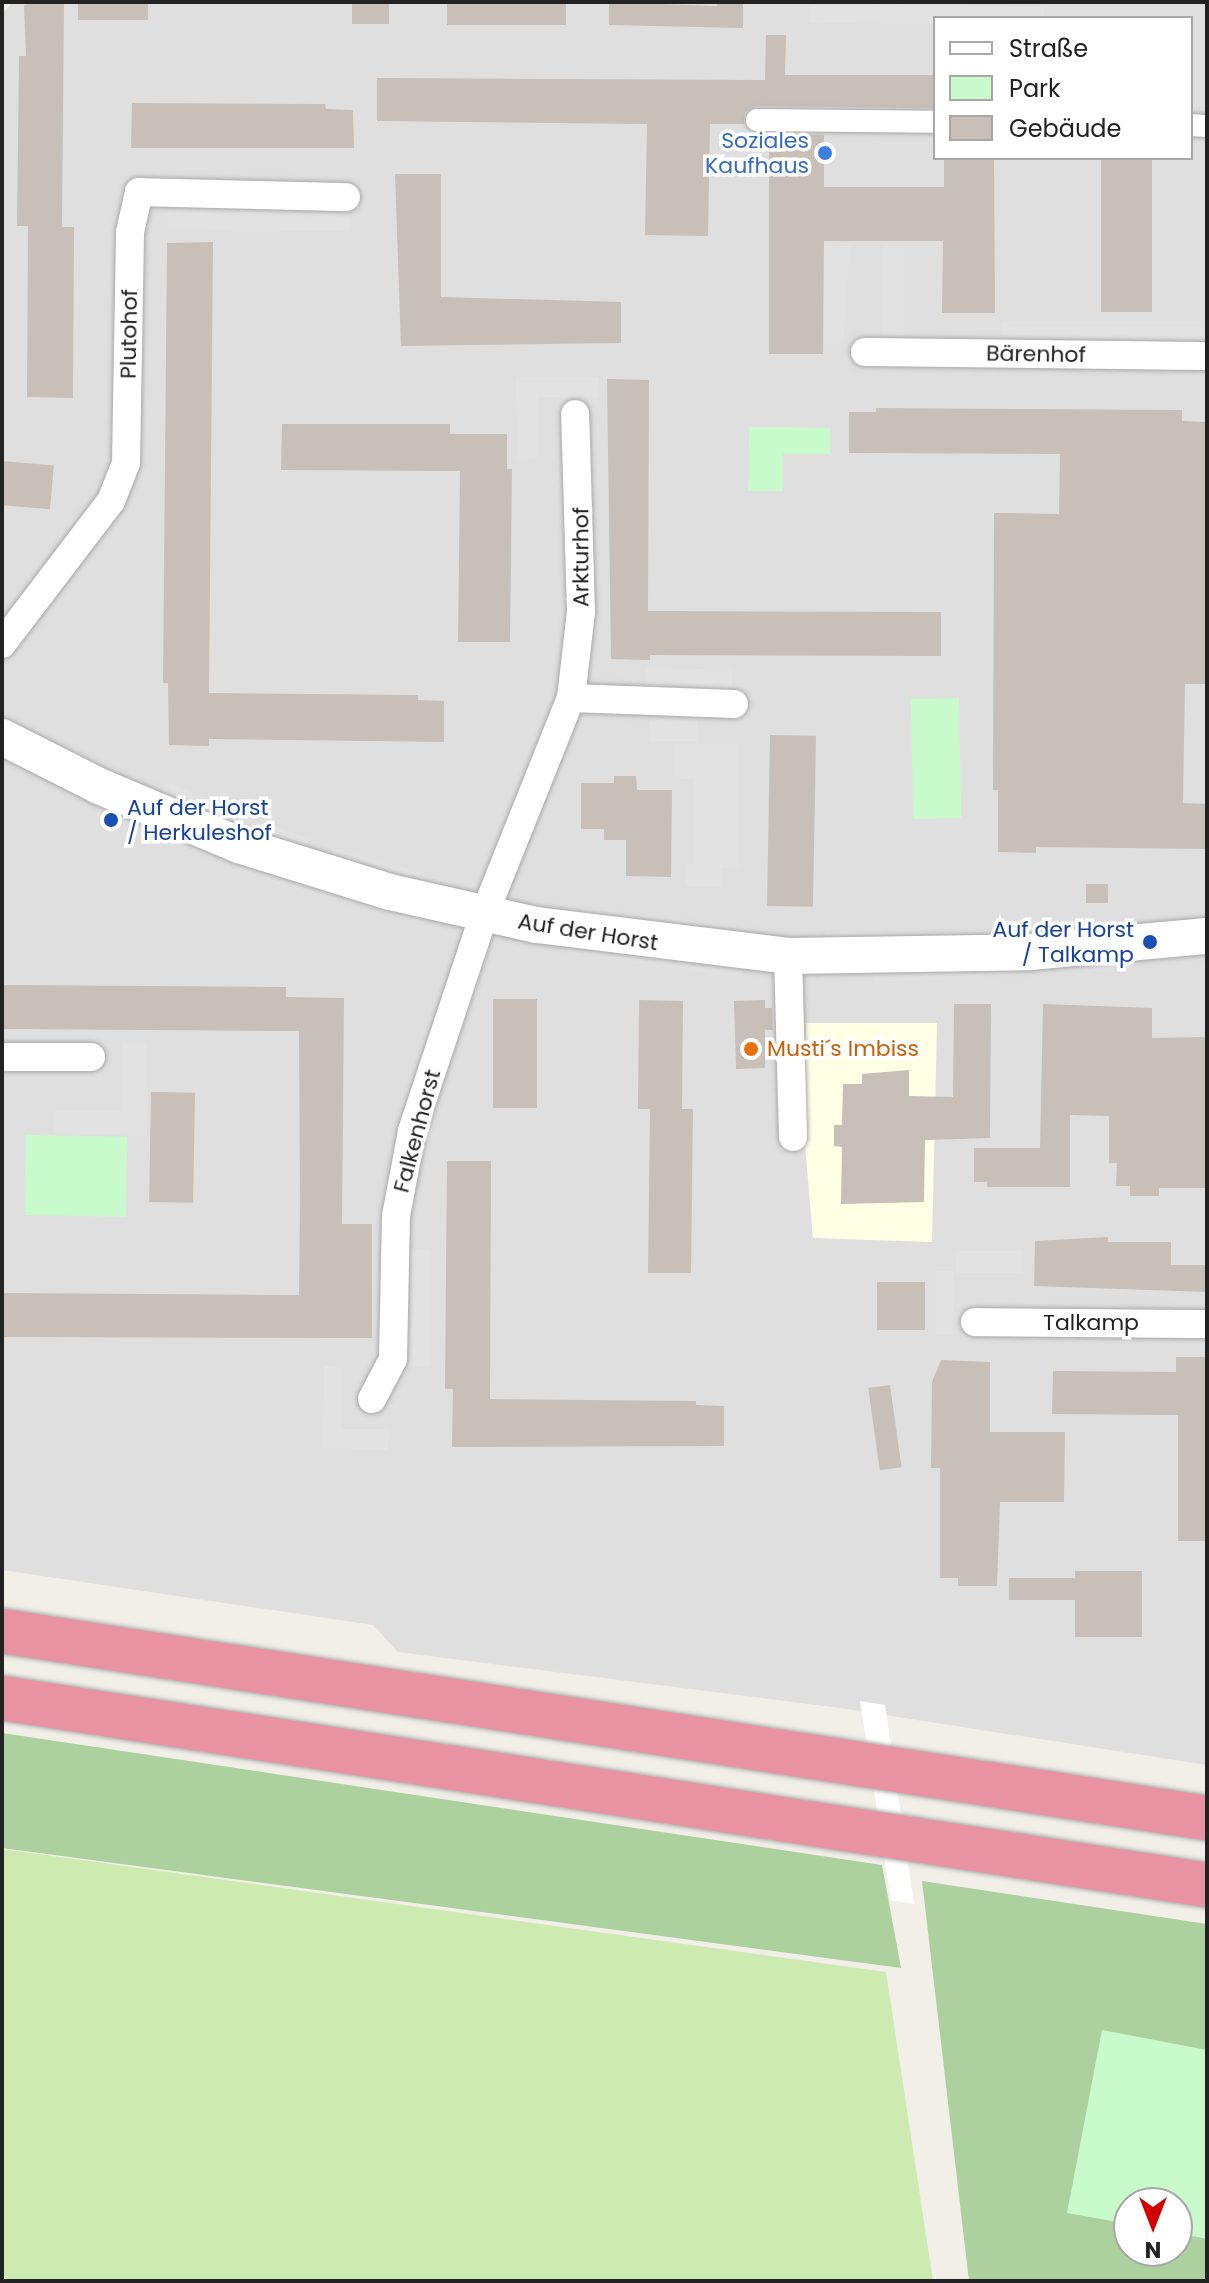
<!DOCTYPE html>
<html>
<head>
<meta charset="utf-8">
<style>
	body { margin:0 }
	#map { position:relative; width:1209px; height:2283px; overflow:hidden; background:#f2efe9; font-family:Poppins,sans-serif }
	div>[style] { position:absolute }
	.residential>* { inset:0; background:#e0dfdf }
	.education>* { inset:0; background:#ffffe5 }
	.grass>* { inset:0; background:#cdebb0 }
	.forest>* { inset:0; background:#add19e }
	.park>* { inset:0; background:#c8facc; transform-origin:0 0 }
	.parking>* { inset:0; background:#e2e2e2; transform-origin:0 0 }
	.pier>* { inset:0; background:#fff }
	.building>* { inset:0; background:#c7bfb8; transform-origin:0 0 }
	.roads { filter:drop-shadow(0 0 2px #a9a9a9) drop-shadow(0 0 2px #a9a9a9) }
	.pedestrian>* { height:22px; margin:-11px; padding:0 11px; transform-origin:11px; border-radius:11px; background:#fff }
	.minor>* { height:28px; margin:-14px; padding:0 14px; transform-origin:14px; border-radius:14px; background:#fff }
	.tertiary>* { height:36px; margin:-18px; padding:0 18px; transform-origin:18px; border-radius:18px; background:#fff }
	.motorway>* { height:44px; margin:-22px; padding:0 22px; transform-origin:22px; border-radius:22px; background:#e892a2 }
	.dots>* { width:22px; height:22px; translate:-50% -50%; box-sizing:border-box; border:4px solid #fff; border-radius:50% }
	span { translate:-50% -50%; white-space:nowrap; text-align:center; line-height:1.15; -webkit-text-stroke:7px #fff; paint-order:stroke }
	.shop-label { font-size:22px; color:#366cbe }
	.right { translate:-100% -50%; text-align:right }
	.street-label { font-size:22px; color:#222 }
	.transit-label { font-size:22px; color:#164399 }
	.left { translate:0 -50%; text-align:left }
	.food-label { font-size:22px; color:#c56008 }
	.frame { position:absolute; inset:0; border:4px solid #222; pointer-events:none }
	.legend { position:absolute; left:933px; top:16px; width:260px; height:144px; box-sizing:border-box; background:#fff; border:2px solid #a7a7a7; margin:0; padding:10px 14px; list-style:none; font-size:24px; color:#222 }
	.legend li { display:flex; align-items:center; gap:16px; height:40px }
	.legend b { width:40px; border:2px solid #a7a7a7 }
	.north { position:absolute; left:1113px; top:2187px; width:80px; height:80px; box-sizing:border-box; background:#fff; border:2px solid #a7a7a7; border-radius:50%; rotate:180deg; font-size:22px; font-weight:700; line-height:32px; text-align:center; color:#222 }
	.north::after { content:''; display:block; margin:auto; width:28px; height:36px; background:#d40000; clip-path:polygon(50% 0,100% 100%,50% 72%,0 100%) }
</style>
</head>
<body>
<div id="map">
	<div class="residential">
		<i style="clip-path:polygon(evenodd,13px 2px,1207px 2px,1207px 1765px,840px 1708px,398px 1652px,373px 1625px,2px 1570px,2px 14px,13px 2px,935px 18px,1191px 18px,1191px 158px,935px 158px,935px 18px)"></i>
	</div>
	<div class="education">
		<i style="clip-path:polygon(806px 1023px,937px 1023px,932px 1242px,813px 1238px,804px 1133px)"></i>
	</div>
	<div class="grass">
		<i style="clip-path:polygon(2px 1849px,886px 1972px,933px 2281px,2px 2281px)"></i>
	</div>
	<div class="forest">
		<i style="clip-path:polygon(2px 1733px,882px 1865px,901px 1968px,2px 1848px)"></i>
		<i style="clip-path:polygon(evenodd,922px 1881px,1207px 1924px,1207px 2281px,969px 2281px,922px 1881px,1129px 2203px,1177px 2203px,1177px 2251px,1129px 2251px,1129px 2203px)"></i>
	</div>
	<div class="park">
		<i style="clip-path:polygon(749px 427px,830px 428px,830px 454px,783px 454px,783px 491px,748px 491px)"></i>
		<i style="left:959px;top:698px;width:120px;height:48px;rotate:89deg"></i>
		<i style="left:26px;top:1135px;width:101px;height:80px;rotate:1deg"></i>
		<i style="clip-path:polygon(1102px 2030px,1207px 2050px,1207px 2239px,1177px 2233px,1177px 2203px,1129px 2203px,1129px 2224px,1067px 2213px)"></i>
	</div>
	<div class="parking">
		<i style="clip-path:polygon(810px 6px,1044px 7px,1044px 18px,935px 18px,935px 24px,810px 23px)"></i>
		<i style="left:168px;top:209px;width:181px;height:19px;rotate:1deg"></i>
		<i style="left:824px;top:244px;width:26px;height:97px;rotate:4deg"></i>
		<i style="left:883px;top:246px;width:21px;height:91px"></i>
		<i style="left:1003px;top:321px;width:200px;height:21px"></i>
		<i style="clip-path:polygon(516px 377px,599px 377px,599px 397px,538px 397px,537px 459px,517px 460px)"></i>
		<i style="left:646px;top:668px;width:86px;height:22px;rotate:1deg"></i>
		<i style="left:649px;top:719px;width:48px;height:22px"></i>
		<i style="clip-path:polygon(739px 744px,739px 867px,721px 868px,721px 886px,686px 886px,685px 865px,693px 864px,693px 779px,673px 779px,673px 744px)"></i>
		<i style="clip-path:polygon(167px 782px,309px 840px,306px 848px,162px 791px)"></i>
		<i style="clip-path:polygon(170px 833px,429px 913px,425px 924px,284px 886px,167px 842px)"></i>
		<i style="left:333px;top:848px;width:122px;height:10px;rotate:16deg"></i>
		<i style="left:571px;top:906px;width:178px;height:10px;rotate:7deg"></i>
		<i style="clip-path:polygon(1103px 921px,1112px 933px,824px 942px,825px 932px,960px 932px)"></i>
		<i style="left:568px;top:942px;width:177px;height:11px;rotate:8deg"></i>
		<i style="clip-path:polygon(1146px 956px,1137px 967px,1089px 972px,873px 982px,873px 973px)"></i>
		<i style="clip-path:polygon(122px 1043px,147px 1044px,146px 1136px,54px 1134px,54px 1111px,121px 1110px)"></i>
		<i style="left:410px;top:1250px;width:21px;height:116px"></i>
		<i style="left:956px;top:1251px;width:67px;height:22px"></i>
		<i style="left:936px;top:1271px;width:17px;height:63px"></i>
		<i style="clip-path:polygon(324px 1366px,343px 1366px,342px 1429px,389px 1429px,388px 1450px,323px 1448px)"></i>
	</div>
	<div class="pier">
		<i style="clip-path:polygon(860px 1701px,885px 1705px,914px 1904px,891px 1900px)"></i>
	</div>
	<div class="building">
		<i style="clip-path:polygon(31px 2px,64px 2px,62px 227px,74px 227px,73px 398px,27px 397px,28px 226px,17px 226px,19px 56px,26px 56px,24px 5px)"></i>
		<i style="left:78px;top:2px;width:70px;height:18px"></i>
		<i style="left:352px;top:2px;width:37px;height:22px"></i>
		<i style="left:447px;top:2px;width:119px;height:23px"></i>
		<i style="clip-path:polygon(609px 2px,717px 6px,717px 2px,743px 2px,743px 28px,609px 25px)"></i>
		<i style="clip-path:polygon(766px 35px,786px 35px,785px 75px,935px 75px,935px 108px,757px 106px,745px 112px,744px 124px,710px 124px,708px 236px,645px 235px,647px 124px,377px 121px,377px 78px,765px 80px)"></i>
		<i style="clip-path:polygon(132px 103px,325px 104px,326px 109px,353px 110px,354px 148px,131px 148px)"></i>
		<i style="clip-path:polygon(769px 134px,824px 135px,824px 187px,944px 187px,944px 158px,994px 158px,995px 313px,942px 313px,943px 241px,824px 241px,823px 354px,769px 354px)"></i>
		<i style="left:1101px;top:158px;width:51px;height:154px"></i>
		<i style="clip-path:polygon(395px 174px,441px 174px,441px 297px,621px 302px,621px 343px,401px 346px)"></i>
		<i style="clip-path:polygon(213px 242px,209px 693px,418px 695px,418px 700px,444px 701px,444px 742px,209px 739px,209px 746px,169px 745px,168px 683px,163px 683px,167px 243px)"></i>
		<i style="clip-path:polygon(607px 379px,649px 380px,648px 611px,941px 612px,941px 656px,650px 655px,650px 660px,611px 659px)"></i>
		<i style="clip-path:polygon(876px 408px,1182px 410px,1182px 421px,1207px 422px,1207px 684px,1185px 684px,1183px 803px,1207px 804px,1207px 849px,1036px 847px,1036px 853px,998px 852px,998px 790px,993px 790px,994px 513px,1059px 514px,1060px 454px,849px 453px,849px 412px,876px 412px)"></i>
		<i style="clip-path:polygon(282px 424px,450px 424px,450px 434px,507px 434px,507px 469px,512px 469px,510px 642px,458px 642px,460px 471px,281px 470px)"></i>
		<i style="left:2px;top:461px;width:52px;height:44px;rotate:5deg"></i>
		<i style="left:770px;top:735px;width:46px;height:171px;rotate:1deg"></i>
		<i style="clip-path:polygon(614px 776px,636px 776px,637px 790px,672px 790px,671px 877px,626px 876px,626px 840px,604px 840px,604px 829px,581px 829px,581px 783px,614px 783px)"></i>
		<i style="left:1108px;top:884px;width:19px;height:22px;rotate:90deg"></i>
		<i style="clip-path:polygon(2px 985px,286px 987px,286px 997px,344px 998px,342px 1224px,372px 1224px,372px 1338px,2px 1337px,2px 1293px,299px 1295px,300px 1204px,299px 1031px,2px 1029px)"></i>
		<i style="left:493px;top:999px;width:44px;height:109px"></i>
		<i style="clip-path:polygon(639px 1000px,683px 1001px,682px 1109px,693px 1109px,691px 1273px,648px 1273px,650px 1109px,638px 1109px)"></i>
		<i style="clip-path:polygon(765px 1000px,765px 1008px,772px 1008px,773px 1030px,765px 1030px,765px 1068px,736px 1069px,734px 1001px)"></i>
		<i style="clip-path:polygon(954px 1004px,991px 1004px,990px 1138px,925px 1140px,924px 1202px,841px 1204px,842px 1147px,834px 1146px,834px 1125px,842px 1125px,843px 1084px,862px 1084px,862px 1074px,909px 1070px,909px 1096px,953px 1097px)"></i>
		<i style="clip-path:polygon(1043px 1004px,1152px 1008px,1152px 1038px,1207px 1037px,1207px 1188px,1159px 1188px,1159px 1196px,1130px 1196px,1130px 1186px,1116px 1186px,1117px 1163px,1109px 1163px,1109px 1116px,1070px 1115px,1070px 1187px,987px 1187px,987px 1182px,974px 1182px,974px 1148px,1040px 1148px)"></i>
		<i style="left:151px;top:1092px;width:44px;height:110px;rotate:1deg"></i>
		<i style="clip-path:polygon(447px 1161px,491px 1161px,490px 1399px,696px 1401px,696px 1405px,724px 1406px,724px 1446px,452px 1447px,453px 1389px,445px 1389px)"></i>
		<i style="clip-path:polygon(1108px 1237px,1108px 1242px,1171px 1242px,1171px 1265px,1206px 1265px,1207px 1292px,1034px 1286px,1035px 1241px)"></i>
		<i style="left:877px;top:1282px;width:48px;height:48px"></i>
		<i style="clip-path:polygon(1176px 1357px,1207px 1357px,1207px 1541px,1178px 1541px,1178px 1415px,1052px 1414px,1053px 1371px,1176px 1372px)"></i>
		<i style="clip-path:polygon(941px 1360px,990px 1362px,990px 1432px,1065px 1432px,1064px 1502px,1000px 1502px,997px 1586px,958px 1586px,958px 1578px,940px 1578px,940px 1468px,931px 1468px,932px 1382px)"></i>
		<i style="left:890px;top:1385px;width:83px;height:22px;rotate:82deg"></i>
		<i style="clip-path:polygon(1075px 1571px,1142px 1571px,1142px 1637px,1075px 1637px,1075px 1600px,1009px 1600px,1009px 1578px,1075px 1578px)"></i>
	</div>
	<div class="roads">
		<div class="pedestrian">
			<i style="left:757px;top:120px;width:178px;rotate:0.6deg"></i>
			<i style="left:1191px;top:125px;width:16px;rotate:4deg"></i>
		</div>
		<div class="minor">
			<i style="left:865px;top:352px;width:342px;rotate:0.7deg"></i>
			<i style="left:2px;top:644px;width:180px;rotate:-52.7deg"></i>
			<i style="left:111px;top:501px;width:41px;rotate:-68.5deg"></i>
			<i style="left:126px;top:463px;width:231px;rotate:-89deg"></i>
			<i style="left:130px;top:232px;width:41px;rotate:-77.3deg"></i>
			<i style="left:139px;top:192px;width:207px;rotate:1.4deg"></i>
			<i style="left:571px;top:698px;width:163px;rotate:2.1deg"></i>
			<i style="left:788px;top:956px;width:181px;rotate:88.4deg"></i>
			<i style="left:2px;top:1057px;width:89px"></i>
			<i style="left:975px;top:1322px;width:232px;rotate:0.5deg"></i>
			<i style="left:372px;top:1399px;width:45px;rotate:-62.3deg"></i>
			<i style="left:393px;top:1359px;width:143px;rotate:-88.8deg"></i>
			<i style="left:396px;top:1216px;width:86px;rotate:-79.3deg"></i>
			<i style="left:412px;top:1131px;width:228px;rotate:-71.6deg"></i>
			<i style="left:484px;top:915px;width:234px;rotate:-68.2deg"></i>
			<i style="left:571px;top:698px;width:87px;rotate:-83.4deg"></i>
			<i style="left:581px;top:612px;width:198px;rotate:-91.7deg"></i>
		</div>
		<div class="tertiary">
			<i style="left:2px;top:737px;width:109px;rotate:26.8deg"></i>
			<i style="left:99px;top:786px;width:152px;rotate:22.9deg"></i>
			<i style="left:239px;top:845px;width:158px;rotate:17.3deg"></i>
			<i style="left:390px;top:892px;width:151px;rotate:12.7deg"></i>
			<i style="left:537px;top:925px;width:253px;rotate:7deg"></i>
			<i style="left:788px;top:956px;width:242px;rotate:-0.9deg"></i>
			<i style="left:1030px;top:952px;width:178px;rotate:-5.2deg"></i>
		</div>
		<div class="motorway">
			<i style="left:2px;top:1631px;width:1219px;rotate:8.82deg"></i>
			<i style="left:2px;top:1698px;width:1219px;rotate:8.82deg"></i>
		</div>
	</div>
	<div class="dots">
		<i style="left:825px;top:153px;background:#3f7fe0"></i>
		<i style="left:111px;top:820px;background:#1a4fb4"></i>
		<i style="left:1150px;top:942px;background:#1a4fb4"></i>
		<i style="left:751px;top:1049px;background:#e8710a"></i>
	</div>
	<div class="shop-label">
		<span class="right" style="left:809px;top:153px">Soziales<br>Kaufhaus</span>
	</div>
	<div class="street-label">
		<span style="left:129px;top:334px;rotate:-89deg">Plutohof</span>
		<span style="left:1036px;top:354px;rotate:1deg">Bärenhof</span>
		<span style="left:581px;top:557px;rotate:-90deg">Arkturhof</span>
		<span style="left:588px;top:932px;rotate:9deg">Auf der Horst</span>
		<span style="left:417px;top:1131px;rotate:-75deg">Falkenhorst</span>
		<span style="left:1091px;top:1323px">Talkamp</span>
	</div>
	<div class="transit-label">
		<span class="left" style="left:127px;top:820px">Auf der Horst<br>/ Herkuleshof</span>
		<span class="right" style="left:1134px;top:942px">Auf der Horst<br>/ Talkamp</span>
	</div>
	<div class="food-label">
		<span class="left" style="left:767px;top:1049px">Musti´s Imbiss</span>
	</div>
	<div class="frame"></div>
	<ul class="legend">
	<li><b style="height:10px;background:#fff"></b>Straße</li>
	<li><b style="height:22px;background:#c8facc"></b>Park</li>
	<li><b style="height:22px;background:#c7bfb8"></b>Gebäude</li>
	</ul>
	<div class="north">N</div>
</div>
</body>
</html>
